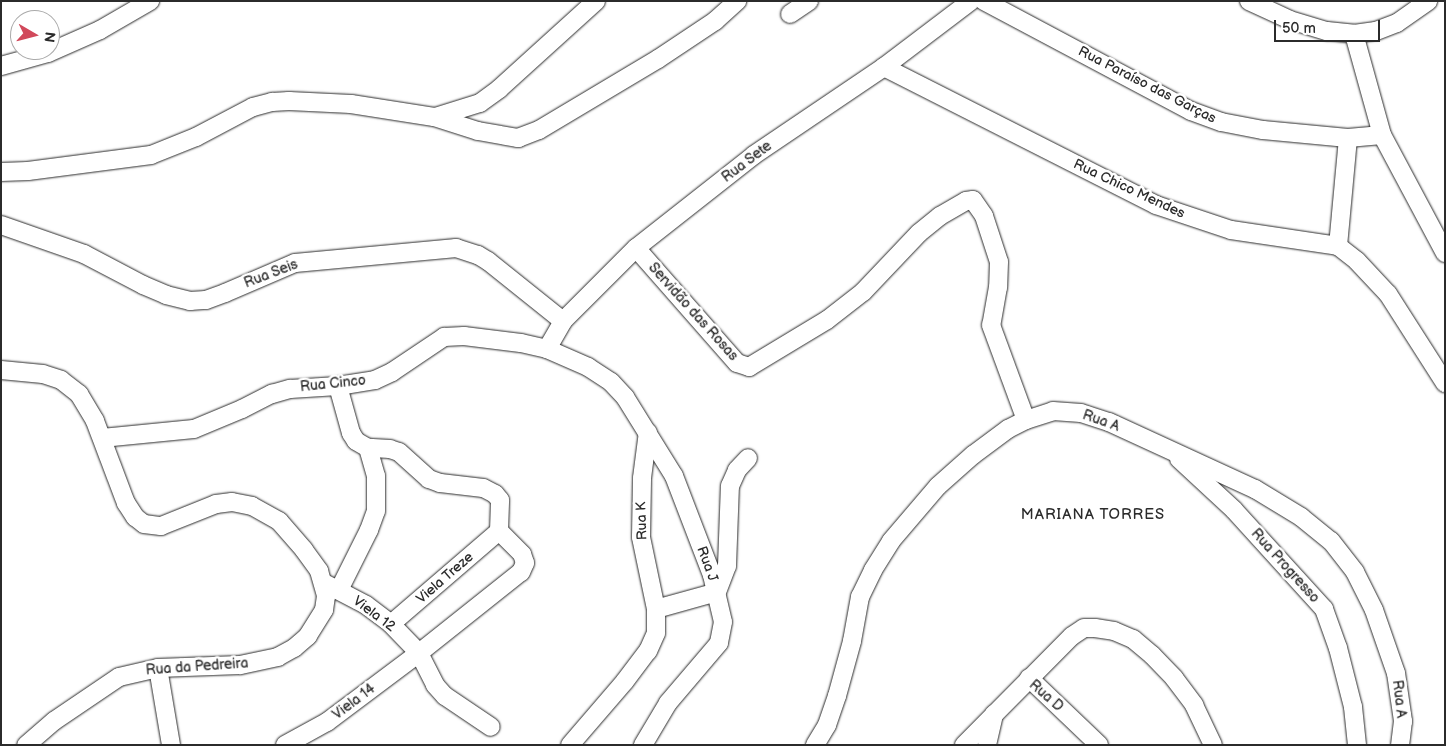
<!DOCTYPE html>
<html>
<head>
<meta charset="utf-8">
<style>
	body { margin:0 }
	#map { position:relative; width:1446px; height:746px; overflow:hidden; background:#fff; font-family:"Balsamiq Sans",sans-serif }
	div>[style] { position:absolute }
	.roads { filter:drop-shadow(0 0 1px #2b2b2b) drop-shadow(0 0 1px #2b2b2b) }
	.minor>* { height:18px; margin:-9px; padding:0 9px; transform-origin:9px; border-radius:9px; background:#fff }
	span { translate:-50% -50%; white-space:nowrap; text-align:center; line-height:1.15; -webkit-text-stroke:5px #fff; paint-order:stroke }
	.street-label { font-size:14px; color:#2b2b2b }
	.neighbourhood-label { font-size:15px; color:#2b2b2b; letter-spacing:1px }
	.frame { position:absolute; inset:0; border:2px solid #2b2b2b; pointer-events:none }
	.north { position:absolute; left:10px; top:10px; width:50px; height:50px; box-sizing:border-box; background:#fff; border:1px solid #aaa; border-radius:50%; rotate:98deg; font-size:14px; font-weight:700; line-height:20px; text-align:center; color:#2b2b2b }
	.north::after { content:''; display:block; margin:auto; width:18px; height:22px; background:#d1495b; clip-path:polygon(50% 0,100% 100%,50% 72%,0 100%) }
	.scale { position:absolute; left:1274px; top:20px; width:106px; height:22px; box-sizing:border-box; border:2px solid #2b2b2b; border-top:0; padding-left:6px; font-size:15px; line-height:18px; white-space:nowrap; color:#2b2b2b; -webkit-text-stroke:4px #fff; paint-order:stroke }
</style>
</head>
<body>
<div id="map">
	<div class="roads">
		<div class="minor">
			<i style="left:984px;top:1px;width:234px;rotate:28deg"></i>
			<i style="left:1191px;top:111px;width:32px;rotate:20deg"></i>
			<i style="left:1221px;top:122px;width:43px;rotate:10.8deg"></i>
			<i style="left:1263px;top:130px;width:85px;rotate:5.4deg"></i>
			<i style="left:1348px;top:138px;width:34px;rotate:-5deg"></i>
			<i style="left:1249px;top:1px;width:45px;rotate:24.9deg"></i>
			<i style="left:1290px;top:20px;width:39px;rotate:17deg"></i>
			<i style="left:1327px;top:31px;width:27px;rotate:6deg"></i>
			<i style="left:1354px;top:34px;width:22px;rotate:-8deg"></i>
			<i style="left:1376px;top:31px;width:22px;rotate:-21deg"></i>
			<i style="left:1397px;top:23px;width:38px;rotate:-35deg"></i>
			<i style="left:790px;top:14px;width:23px;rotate:-34deg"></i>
			<i style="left:1354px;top:34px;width:105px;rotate:74.5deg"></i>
			<i style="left:1382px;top:135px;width:134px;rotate:61.9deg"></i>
			<i style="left:1px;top:66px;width:49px;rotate:-15.5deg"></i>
			<i style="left:48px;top:53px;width:57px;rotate:-23.9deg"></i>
			<i style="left:100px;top:30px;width:58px;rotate:-30.1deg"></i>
			<i style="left:884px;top:67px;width:305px;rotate:26.9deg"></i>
			<i style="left:1156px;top:205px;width:79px;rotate:18.4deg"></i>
			<i style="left:1231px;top:230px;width:108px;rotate:8.5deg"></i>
			<i style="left:1338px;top:246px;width:24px;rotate:38deg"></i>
			<i style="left:1357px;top:261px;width:45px;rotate:46.8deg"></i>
			<i style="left:1388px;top:294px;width:106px;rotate:57.4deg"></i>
			<i style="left:435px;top:117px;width:47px;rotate:-17.3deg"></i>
			<i style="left:480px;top:103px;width:24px;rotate:-36deg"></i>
			<i style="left:499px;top:89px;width:131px;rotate:-42.2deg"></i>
			<i style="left:1px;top:172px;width:27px;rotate:-2deg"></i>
			<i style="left:28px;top:171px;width:124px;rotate:-7.4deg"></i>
			<i style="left:151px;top:155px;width:48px;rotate:-21.8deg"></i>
			<i style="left:196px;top:137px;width:64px;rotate:-27.8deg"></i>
			<i style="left:253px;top:107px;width:20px;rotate:-15deg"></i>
			<i style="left:272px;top:102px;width:17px;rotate:-3deg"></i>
			<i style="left:289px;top:101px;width:62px;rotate:2.8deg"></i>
			<i style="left:351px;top:104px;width:84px;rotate:8.9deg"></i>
			<i style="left:434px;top:117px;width:46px;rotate:17.7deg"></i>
			<i style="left:478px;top:131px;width:41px;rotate:9.9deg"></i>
			<i style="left:518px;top:138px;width:22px;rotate:-21deg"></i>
			<i style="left:539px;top:130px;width:139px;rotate:-30.8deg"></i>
			<i style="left:658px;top:59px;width:69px;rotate:-33.7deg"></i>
			<i style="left:715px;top:21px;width:30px;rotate:-42deg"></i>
			<i style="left:1px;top:225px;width:88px;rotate:19.3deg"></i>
			<i style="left:84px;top:254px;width:67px;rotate:27.7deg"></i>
			<i style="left:143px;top:285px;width:25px;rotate:23deg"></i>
			<i style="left:166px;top:295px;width:25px;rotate:14deg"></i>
			<i style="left:190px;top:301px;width:16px;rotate:-4deg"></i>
			<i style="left:206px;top:300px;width:20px;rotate:-20deg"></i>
			<i style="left:225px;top:293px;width:76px;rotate:-23.2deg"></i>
			<i style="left:295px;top:263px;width:162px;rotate:-5.3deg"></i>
			<i style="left:456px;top:248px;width:23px;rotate:18deg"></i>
			<i style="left:478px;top:255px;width:12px;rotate:31deg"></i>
			<i style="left:488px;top:261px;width:96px;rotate:38.7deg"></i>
			<i style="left:1338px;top:246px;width:108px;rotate:-84.7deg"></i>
			<i style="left:636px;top:248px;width:153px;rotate:48.7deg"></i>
			<i style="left:737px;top:363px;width:13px;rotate:18deg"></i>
			<i style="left:749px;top:367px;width:91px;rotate:-31.1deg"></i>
			<i style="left:827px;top:320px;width:46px;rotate:-37.9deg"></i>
			<i style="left:863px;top:292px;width:81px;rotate:-46.5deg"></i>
			<i style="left:919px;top:233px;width:27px;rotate:-39deg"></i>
			<i style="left:940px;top:216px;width:30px;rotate:-30deg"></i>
			<i style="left:966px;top:201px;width:7px;rotate:-8deg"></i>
			<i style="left:973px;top:200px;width:19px;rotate:55deg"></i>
			<i style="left:984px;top:216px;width:48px;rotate:71.9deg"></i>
			<i style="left:999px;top:262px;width:25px;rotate:92deg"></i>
			<i style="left:998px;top:287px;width:39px;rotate:100deg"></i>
			<i style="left:991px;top:325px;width:101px;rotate:69.8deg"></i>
			<i style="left:547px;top:349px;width:32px;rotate:-60deg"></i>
			<i style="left:563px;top:321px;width:103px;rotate:-45deg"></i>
			<i style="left:636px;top:248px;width:150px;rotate:-38.2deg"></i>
			<i style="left:754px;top:155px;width:157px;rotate:-34.1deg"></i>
			<i style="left:884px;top:67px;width:109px;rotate:-37.2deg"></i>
			<i style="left:1px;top:370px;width:42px;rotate:5.4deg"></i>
			<i style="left:43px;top:374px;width:19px;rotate:18deg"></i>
			<i style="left:61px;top:380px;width:23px;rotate:38deg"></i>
			<i style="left:79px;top:394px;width:31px;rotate:59deg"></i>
			<i style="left:95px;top:421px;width:88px;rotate:69.3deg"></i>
			<i style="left:126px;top:503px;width:17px;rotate:57deg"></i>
			<i style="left:135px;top:517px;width:11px;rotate:38deg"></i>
			<i style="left:144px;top:524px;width:17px;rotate:7deg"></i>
			<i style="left:161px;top:526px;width:59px;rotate:-21.8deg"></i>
			<i style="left:216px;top:504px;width:16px;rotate:-7deg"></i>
			<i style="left:232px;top:502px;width:20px;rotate:11deg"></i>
			<i style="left:252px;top:506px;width:31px;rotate:29deg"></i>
			<i style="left:279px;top:521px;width:38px;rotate:49deg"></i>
			<i style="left:304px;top:550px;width:26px;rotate:54deg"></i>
			<i style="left:319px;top:571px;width:26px;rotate:74deg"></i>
			<i style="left:326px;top:596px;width:14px;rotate:98deg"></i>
			<i style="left:324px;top:610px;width:31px;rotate:122deg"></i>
			<i style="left:308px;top:636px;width:18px;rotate:139deg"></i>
			<i style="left:294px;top:648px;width:18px;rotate:151deg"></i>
			<i style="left:278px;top:657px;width:39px;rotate:168deg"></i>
			<i style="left:240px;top:665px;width:82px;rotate:177.9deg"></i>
			<i style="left:158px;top:668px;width:40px;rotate:167deg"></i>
			<i style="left:119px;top:677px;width:78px;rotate:145.9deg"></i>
			<i style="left:54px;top:721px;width:37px;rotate:139deg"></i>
			<i style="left:102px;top:438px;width:92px;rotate:-5.6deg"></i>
			<i style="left:194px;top:429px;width:52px;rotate:-22.6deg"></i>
			<i style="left:242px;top:409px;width:34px;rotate:-27deg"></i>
			<i style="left:272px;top:394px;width:19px;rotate:-16deg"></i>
			<i style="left:290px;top:389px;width:48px;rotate:-3.6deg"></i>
			<i style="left:338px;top:386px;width:37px;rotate:-9deg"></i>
			<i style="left:375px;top:380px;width:19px;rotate:-25deg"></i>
			<i style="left:392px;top:372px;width:63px;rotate:-33.9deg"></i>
			<i style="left:444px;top:337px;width:20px;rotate:-3deg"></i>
			<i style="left:464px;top:336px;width:57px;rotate:7deg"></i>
			<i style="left:521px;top:343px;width:27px;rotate:13deg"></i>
			<i style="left:547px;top:349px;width:45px;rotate:23.7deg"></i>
			<i style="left:588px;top:367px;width:27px;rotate:33deg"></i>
			<i style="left:611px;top:382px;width:21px;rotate:47deg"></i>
			<i style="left:625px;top:397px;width:93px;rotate:58.2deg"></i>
			<i style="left:674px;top:476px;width:106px;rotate:69deg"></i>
			<i style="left:712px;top:575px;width:48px;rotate:76.8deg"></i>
			<i style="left:723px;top:622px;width:21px;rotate:101deg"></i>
			<i style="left:719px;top:643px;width:79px;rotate:130.4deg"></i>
			<i style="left:668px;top:703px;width:49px;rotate:120.8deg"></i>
			<i style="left:1179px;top:459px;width:75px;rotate:42.8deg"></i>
			<i style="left:1234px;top:510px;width:134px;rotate:47.7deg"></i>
			<i style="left:1324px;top:609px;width:41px;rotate:70.3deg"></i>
			<i style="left:1338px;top:648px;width:61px;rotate:75.7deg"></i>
			<i style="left:1353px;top:707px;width:38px;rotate:84deg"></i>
			<i style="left:324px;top:583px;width:47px;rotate:27.6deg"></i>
			<i style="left:366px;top:605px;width:31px;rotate:37deg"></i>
			<i style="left:391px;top:624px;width:40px;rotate:46deg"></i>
			<i style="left:419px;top:653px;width:36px;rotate:63deg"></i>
			<i style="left:435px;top:685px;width:15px;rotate:48deg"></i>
			<i style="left:445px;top:696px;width:55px;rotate:34deg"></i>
			<i style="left:339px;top:590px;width:67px;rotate:-63.4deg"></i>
			<i style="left:369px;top:530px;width:20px;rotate:-70deg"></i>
			<i style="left:376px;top:511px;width:35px;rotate:-90deg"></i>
			<i style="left:376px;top:476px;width:29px;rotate:-106deg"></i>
			<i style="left:656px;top:609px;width:63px;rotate:-15.6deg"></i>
			<i style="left:717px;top:592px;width:28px;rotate:-69deg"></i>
			<i style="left:727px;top:566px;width:80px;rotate:-87.9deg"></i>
			<i style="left:730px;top:486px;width:17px;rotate:-66deg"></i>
			<i style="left:737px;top:470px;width:16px;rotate:-47deg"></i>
			<i style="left:391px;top:624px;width:143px;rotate:-40.7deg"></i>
			<i style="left:158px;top:668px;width:78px;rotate:80.4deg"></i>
			<i style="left:1029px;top:678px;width:97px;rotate:43.7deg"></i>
			<i style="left:285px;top:745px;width:48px;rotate:-28.7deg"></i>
			<i style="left:327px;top:722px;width:115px;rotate:-36.9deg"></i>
			<i style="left:419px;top:653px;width:130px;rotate:-38.5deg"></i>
			<i style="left:521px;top:572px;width:10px;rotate:-66deg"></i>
			<i style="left:525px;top:563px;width:9px;rotate:-108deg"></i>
			<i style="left:522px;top:554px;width:33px;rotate:-135deg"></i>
			<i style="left:499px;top:531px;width:31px;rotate:-88deg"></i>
			<i style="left:500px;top:500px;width:8px;rotate:-130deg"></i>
			<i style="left:495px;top:494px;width:13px;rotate:-153deg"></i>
			<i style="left:483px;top:488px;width:43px;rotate:-173.4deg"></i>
			<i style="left:440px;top:483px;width:12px;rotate:-160deg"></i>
			<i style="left:429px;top:479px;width:40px;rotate:-138deg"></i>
			<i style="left:399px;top:452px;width:9px;rotate:-162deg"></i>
			<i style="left:390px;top:449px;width:22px;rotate:-177deg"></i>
			<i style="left:368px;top:448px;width:14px;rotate:-150deg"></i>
			<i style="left:356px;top:441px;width:9px;rotate:-122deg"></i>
			<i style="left:351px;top:433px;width:49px;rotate:-105.5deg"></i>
			<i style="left:570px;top:745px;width:84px;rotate:-49.3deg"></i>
			<i style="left:625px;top:681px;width:38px;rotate:-53deg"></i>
			<i style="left:648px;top:651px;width:20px;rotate:-66deg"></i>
			<i style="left:656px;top:633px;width:24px;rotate:-90deg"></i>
			<i style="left:656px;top:609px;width:74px;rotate:-101.8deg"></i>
			<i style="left:641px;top:537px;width:59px;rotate:-89deg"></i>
			<i style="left:642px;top:478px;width:46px;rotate:-82.6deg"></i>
			<i style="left:815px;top:745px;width:23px;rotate:-59deg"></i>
			<i style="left:827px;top:725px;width:31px;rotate:-71deg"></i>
			<i style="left:837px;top:696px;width:57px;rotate:-74.7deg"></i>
			<i style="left:852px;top:641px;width:45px;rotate:-79.7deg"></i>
			<i style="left:860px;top:597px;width:30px;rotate:-64deg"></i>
			<i style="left:873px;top:570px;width:34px;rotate:-58deg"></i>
			<i style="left:891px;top:541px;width:72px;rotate:-49.5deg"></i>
			<i style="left:938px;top:486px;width:47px;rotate:-41.5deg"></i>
			<i style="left:973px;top:455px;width:44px;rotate:-36.6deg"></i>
			<i style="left:1008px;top:429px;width:20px;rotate:-27deg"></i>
			<i style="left:1026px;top:420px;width:28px;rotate:-18deg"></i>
			<i style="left:1053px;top:411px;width:28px;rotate:4deg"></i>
			<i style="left:1081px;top:413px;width:29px;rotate:18deg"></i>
			<i style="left:1109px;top:422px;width:161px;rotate:24.7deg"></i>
			<i style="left:1255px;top:489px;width:54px;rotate:31.3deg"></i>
			<i style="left:1301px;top:517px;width:38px;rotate:39deg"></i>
			<i style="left:1331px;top:541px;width:39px;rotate:52deg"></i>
			<i style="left:1355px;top:572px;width:42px;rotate:63.4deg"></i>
			<i style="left:1374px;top:610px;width:67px;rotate:70.8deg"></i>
			<i style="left:1396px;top:673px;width:49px;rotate:81.7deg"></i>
			<i style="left:1403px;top:721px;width:24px;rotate:97deg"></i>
			<i style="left:964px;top:745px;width:153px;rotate:-45.3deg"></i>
			<i style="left:1072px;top:636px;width:14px;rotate:-34deg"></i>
			<i style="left:1084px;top:628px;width:11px"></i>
			<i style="left:1095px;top:628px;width:19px;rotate:9deg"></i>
			<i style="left:1114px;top:631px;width:21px;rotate:23deg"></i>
			<i style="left:1133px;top:639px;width:25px;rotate:40deg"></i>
			<i style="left:1152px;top:655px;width:32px;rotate:46deg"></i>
			<i style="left:1174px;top:678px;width:34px;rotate:53deg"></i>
			<i style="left:1194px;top:705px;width:44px;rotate:64.6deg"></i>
			<i style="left:987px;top:745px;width:32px;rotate:-77deg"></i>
		</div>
	</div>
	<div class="street-label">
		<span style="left:1147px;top:85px;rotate:27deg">Rua Paraíso das Garças</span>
		<span style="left:747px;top:162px;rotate:-37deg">Rua Sete</span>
		<span style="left:1129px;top:189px;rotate:25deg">Rua Chico Mendes</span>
		<span style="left:271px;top:274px;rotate:-21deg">Rua Seis</span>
		<span style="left:693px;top:312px;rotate:48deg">Servidão das Rosas</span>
		<span style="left:333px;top:384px;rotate:-6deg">Rua Cinco</span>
		<span style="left:1101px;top:421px;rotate:19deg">Rua A</span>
		<span style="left:642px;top:521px;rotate:-92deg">Rua K</span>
		<span style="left:707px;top:564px;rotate:70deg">Rua J</span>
		<span style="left:1285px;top:566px;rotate:48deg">Rua Progresso</span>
		<span style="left:445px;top:578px;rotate:-41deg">Viela Treze</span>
		<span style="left:374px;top:614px;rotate:37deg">Viela 12</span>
		<span style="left:197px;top:667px;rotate:-4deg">Rua da Pedreira</span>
		<span style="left:1046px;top:696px;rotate:41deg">Rua D</span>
		<span style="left:1399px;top:699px;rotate:83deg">Rua A</span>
		<span style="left:354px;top:702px;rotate:-37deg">Viela 14</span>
	</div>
	<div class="neighbourhood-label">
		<span style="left:1093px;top:515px">MARIANA TORRES</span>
	</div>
	<div class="frame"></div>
	<div class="north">N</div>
	<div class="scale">50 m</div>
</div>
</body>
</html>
